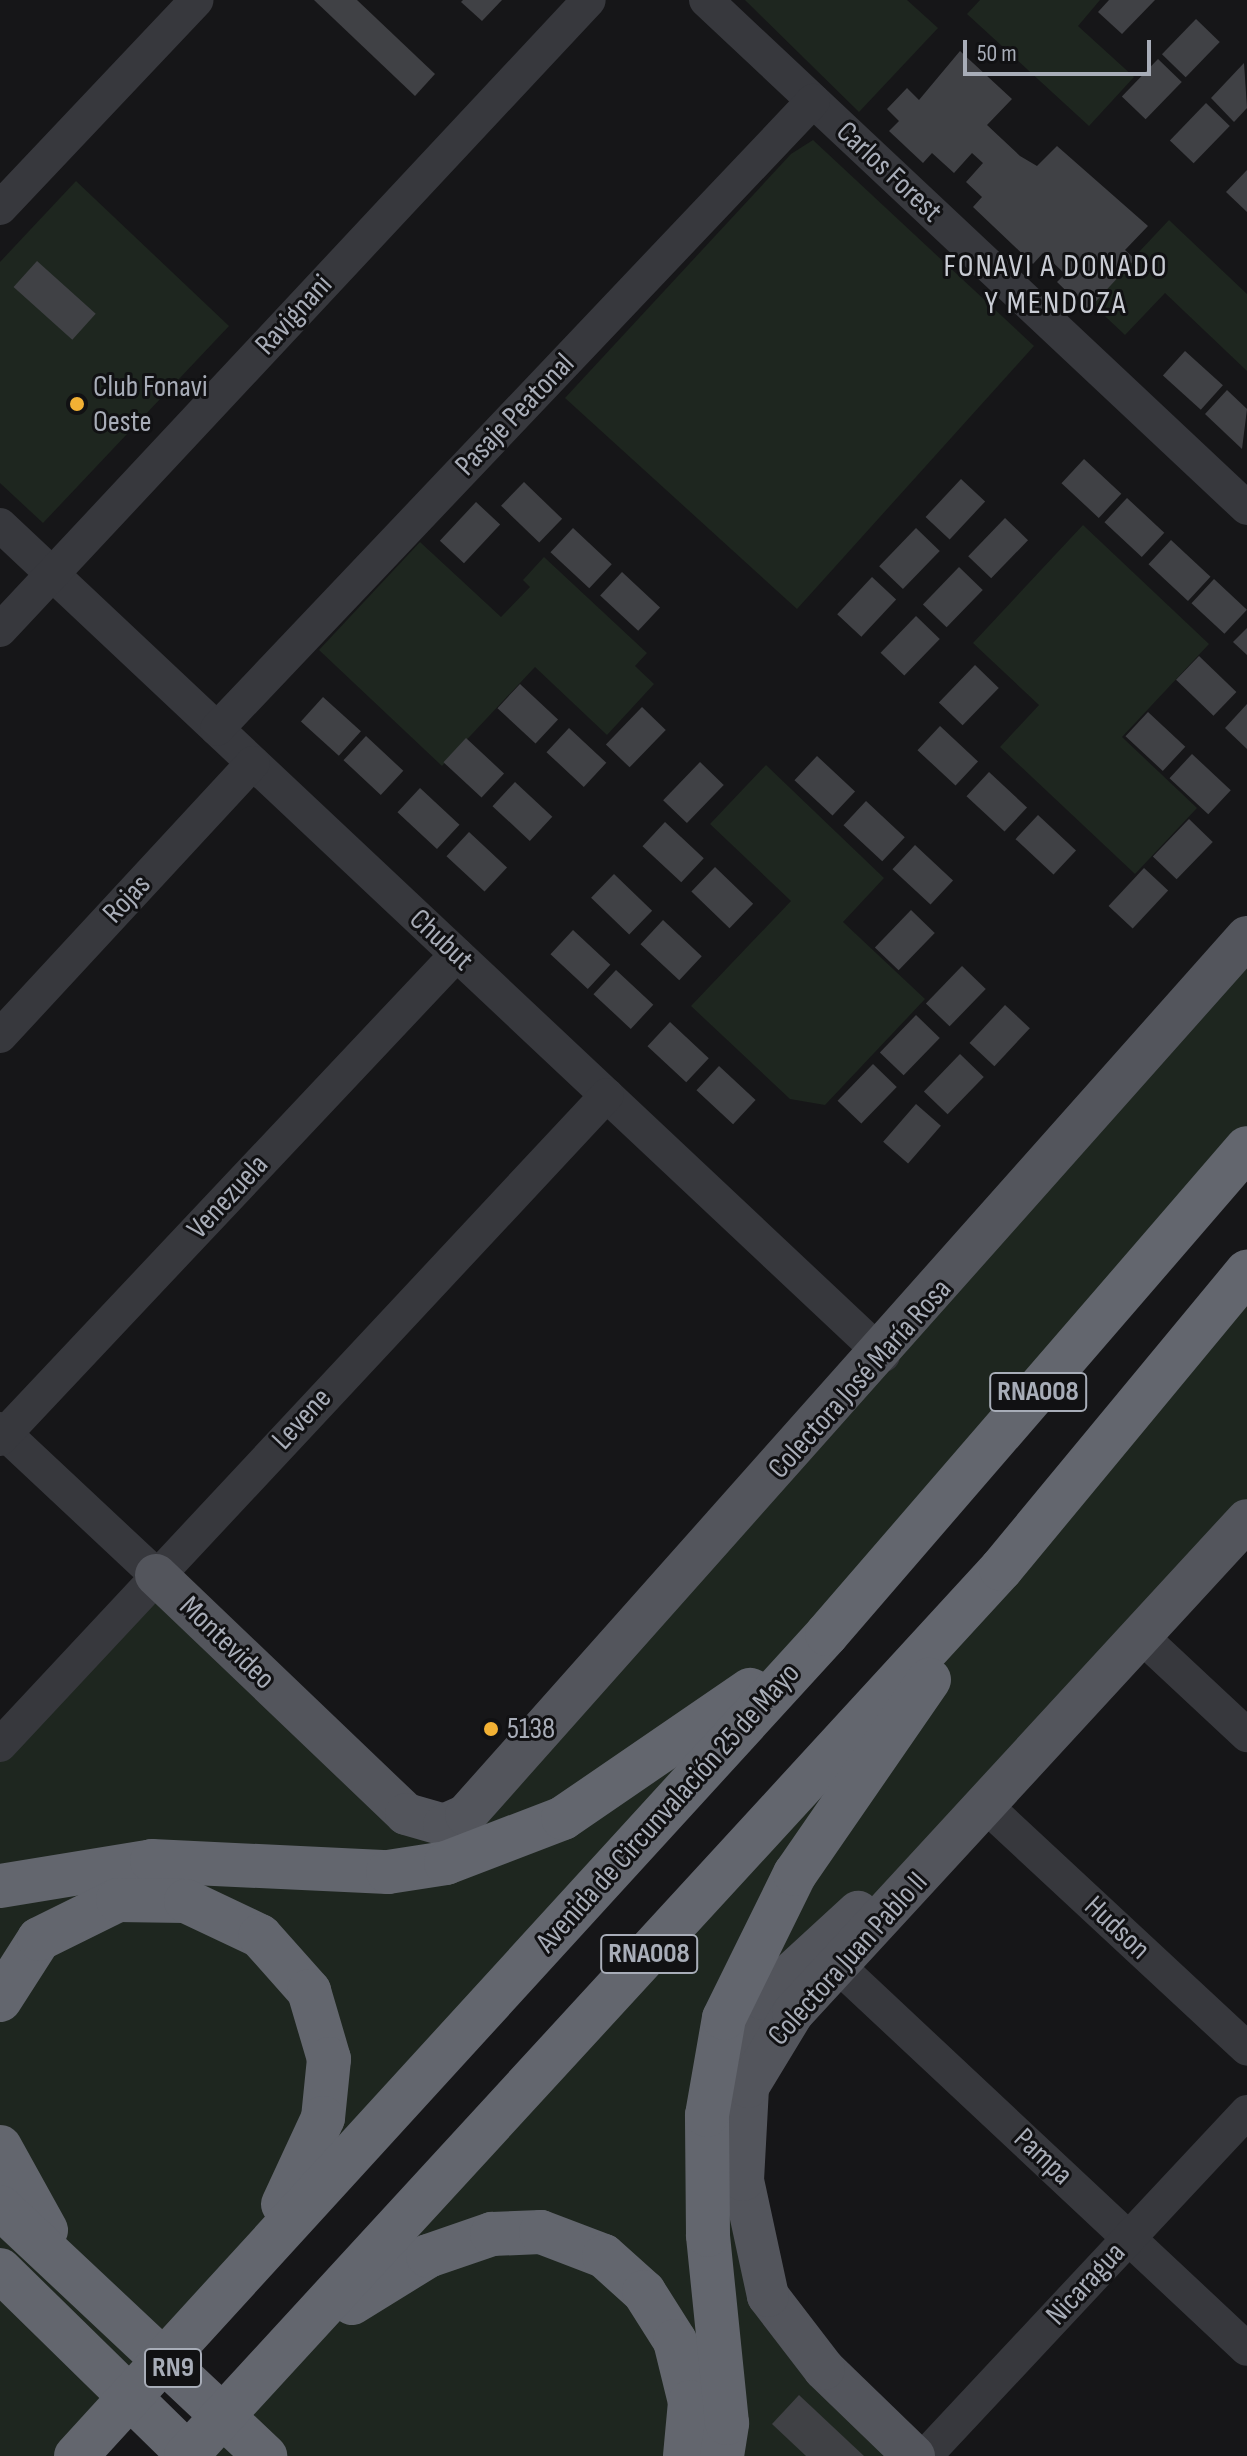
<!DOCTYPE html>
<html>
<head>
<meta charset="utf-8">
<style>
	body { margin:0 }
	#map { position:relative; width:1247px; height:2456px; overflow:hidden; background:#161618; font-family:"Sofia Sans Condensed",sans-serif }
	div>[style] { position:absolute }
	.green>* { inset:0; background:#1e261f }
	.building>* { inset:0; background:#404145; transform-origin:0 0 }
	.minor>* { height:34px; margin:-17px; padding:0 17px; transform-origin:17px; border-radius:17px; background:#37383d }
	.major>* { height:42px; margin:-21px; padding:0 21px; transform-origin:21px; border-radius:21px; background:#53555c }
	.highway>* { height:44px; margin:-22px; padding:0 22px; transform-origin:22px; border-radius:22px; background:#63666e }
	.dots>* { width:22px; height:22px; translate:-50% -50%; box-sizing:border-box; border:4px solid #111113; border-radius:50% }
	span { translate:-50% -50%; white-space:nowrap; text-align:center; line-height:1.15; -webkit-text-stroke:6px #111113; paint-order:stroke }
	.shield-label span { padding:2px 6px; background:#111113; border:2px solid; border-radius:6px; -webkit-text-stroke-width:0 }
	.shield-label { font-size:28px; color:#a8adb8; font-weight:700 }
	.street-label { font-size:30px; color:#a8adb8 }
	.poi-label { font-size:30px; color:#a8adb8 }
	.left { translate:0 -50%; text-align:left }
	.neighbourhood-label { font-size:32px; color:#c9ccd4; letter-spacing:2px }
	.scale { position:absolute; left:963px; top:40px; width:188px; height:36px; box-sizing:border-box; border:4px solid #a8adb8; border-top:0; padding-left:10px; font-size:24px; line-height:28px; white-space:nowrap; color:#a8adb8; -webkit-text-stroke:6px #111113; paint-order:stroke }
</style>
</head>
<body>
<div id="map">
	<div class="green">
		<i style="clip-path:polygon(745px 0,907px 0,938px 28px,859px 112px)"></i>
		<i style="clip-path:polygon(980px 0,1100px 0,1078px 26px,1134px 77px,1089px 126px,967px 14px)"></i>
		<i style="clip-path:polygon(813px 140px,1034px 346px,797px 609px,565px 398px,791px 154px)"></i>
		<i style="clip-path:polygon(76px 181px,229px 326px,43px 523px,0 483px,0 262px)"></i>
		<i style="clip-path:polygon(1169px 220px,1247px 294px,1247px 371px,1165px 293px,1125px 335px,1091px 303px)"></i>
		<i style="clip-path:polygon(1083px 525px,1209px 644px,1122px 737px,1197px 808px,1135px 874px,1000px 747px,1039px 705px,973px 643px)"></i>
		<i style="clip-path:polygon(420px 542px,501px 617px,530px 587px,523px 580px,544px 557px,647px 653px,635px 666px,654px 684px,607px 735px,535px 667px,442px 766px,319px 650px)"></i>
		<i style="clip-path:polygon(766px 765px,884px 878px,843px 922px,925px 999px,825px 1105px,790px 1099px,691px 1006px,791px 901px,710px 824px)"></i>
		<i style="clip-path:polygon(1247px 937px,1247px 1148px,76px 2456px,0 2456px,0 1745px,156px 1575px,444px 1825px)"></i>
		<i style="clip-path:polygon(1247px 1272px,1247px 1520px,774px 2035px,750px 2238px,914px 2456px,186px 2456px)"></i>
	</div>
	<div class="building">
		<i style="clip-path:polygon(314px 0,357px 0,435px 74px,415px 96px)"></i>
		<i style="clip-path:polygon(502px 0,482px 21px,461px 2px,463px 0)"></i>
		<i style="clip-path:polygon(1109px 0,1155px 0,1122px 34px,1098px 12px)"></i>
		<i style="left:1196px;top:19px;width:33px;height:49px;rotate:44deg"></i>
		<i style="clip-path:polygon(960px 51px,1012px 99px,987px 125px,1020px 156px,1037px 166px,1057px 146px,1148px 226px,1125px 250px,1135px 259px,1087px 311px,1057px 282px,1065px 274px,1043px 253px,1033px 264px,973px 207px,982px 197px,966px 182px,983px 163px,972px 153px,954px 173px,932px 153px,923px 163px,889px 131px,899px 121px,887px 109px,907px 88px,919px 100px)"></i>
		<i style="left:1158px;top:59px;width:33px;height:52px;rotate:44deg"></i>
		<i style="clip-path:polygon(1244px 63px,1247px 108px,1234px 122px,1211px 98px)"></i>
		<i style="left:1206px;top:103px;width:33px;height:52px;rotate:44deg"></i>
		<i style="clip-path:polygon(1247px 170px,1247px 212px,1226px 192px)"></i>
		<i style="left:37px;top:261px;width:79px;height:35px;rotate:42deg"></i>
		<i style="left:1185px;top:351px;width:51px;height:33px;rotate:42deg"></i>
		<i style="clip-path:polygon(1227px 390px,1247px 409px,1242px 449px,1205px 414px)"></i>
		<i style="left:1084px;top:459px;width:51px;height:33px;rotate:43deg"></i>
		<i style="left:961px;top:479px;width:33px;height:52px;rotate:43deg"></i>
		<i style="left:524px;top:482px;width:53px;height:33px;rotate:44deg"></i>
		<i style="left:1127px;top:498px;width:51px;height:33px;rotate:43deg"></i>
		<i style="left:476px;top:502px;width:33px;height:53px;rotate:43deg"></i>
		<i style="left:1005px;top:518px;width:32px;height:53px;rotate:44deg"></i>
		<i style="left:573px;top:528px;width:53px;height:33px;rotate:43deg"></i>
		<i style="left:916px;top:528px;width:33px;height:53px;rotate:44deg"></i>
		<i style="left:1171px;top:540px;width:54px;height:33px;rotate:43deg"></i>
		<i style="left:959px;top:567px;width:33px;height:52px;rotate:44deg"></i>
		<i style="left:622px;top:572px;width:52px;height:32px;rotate:43deg"></i>
		<i style="left:872px;top:577px;width:33px;height:51px;rotate:43deg"></i>
		<i style="left:1214px;top:579px;width:45px;height:33px;rotate:43deg"></i>
		<i style="left:916px;top:616px;width:33px;height:51px;rotate:44deg"></i>
		<i style="clip-path:polygon(1247px 628px,1247px 655px,1233px 642px)"></i>
		<i style="left:1199px;top:656px;width:52px;height:33px;rotate:44deg"></i>
		<i style="left:975px;top:665px;width:33px;height:52px;rotate:44deg"></i>
		<i style="left:520px;top:684px;width:52px;height:33px;rotate:43deg"></i>
		<i style="left:323px;top:697px;width:51px;height:33px;rotate:42deg"></i>
		<i style="clip-path:polygon(1247px 704px,1247px 749px,1225px 728px)"></i>
		<i style="left:642px;top:707px;width:33px;height:52px;rotate:44deg"></i>
		<i style="left:1148px;top:712px;width:51px;height:33px;rotate:43deg"></i>
		<i style="left:940px;top:726px;width:52px;height:33px;rotate:43deg"></i>
		<i style="left:569px;top:728px;width:51px;height:33px;rotate:43deg"></i>
		<i style="left:366px;top:736px;width:51px;height:33px;rotate:43deg"></i>
		<i style="left:466px;top:738px;width:52px;height:33px;rotate:43deg"></i>
		<i style="left:1192px;top:754px;width:53px;height:33px;rotate:43deg"></i>
		<i style="left:817px;top:756px;width:52px;height:33px;rotate:43deg"></i>
		<i style="left:700px;top:762px;width:33px;height:53px;rotate:44deg"></i>
		<i style="left:989px;top:772px;width:52px;height:33px;rotate:43deg"></i>
		<i style="left:515px;top:782px;width:51px;height:33px;rotate:43deg"></i>
		<i style="left:420px;top:788px;width:54px;height:33px;rotate:43deg"></i>
		<i style="left:866px;top:801px;width:53px;height:33px;rotate:43deg"></i>
		<i style="left:1038px;top:815px;width:52px;height:33px;rotate:43deg"></i>
		<i style="left:1189px;top:819px;width:33px;height:52px;rotate:44deg"></i>
		<i style="left:665px;top:822px;width:53px;height:33px;rotate:43deg"></i>
		<i style="left:469px;top:832px;width:52px;height:33px;rotate:43deg"></i>
		<i style="left:915px;top:845px;width:52px;height:33px;rotate:43deg"></i>
		<i style="left:715px;top:867px;width:53px;height:34px;rotate:44deg"></i>
		<i style="left:1144px;top:868px;width:33px;height:52px;rotate:43deg"></i>
		<i style="left:614px;top:874px;width:53px;height:33px;rotate:44deg"></i>
		<i style="left:911px;top:910px;width:33px;height:52px;rotate:44deg"></i>
		<i style="left:663px;top:920px;width:53px;height:33px;rotate:43deg"></i>
		<i style="left:573px;top:930px;width:51px;height:33px;rotate:43deg"></i>
		<i style="left:962px;top:966px;width:33px;height:52px;rotate:44deg"></i>
		<i style="left:616px;top:970px;width:51px;height:33px;rotate:43deg"></i>
		<i style="left:1005px;top:1005px;width:34px;height:52px;rotate:43deg"></i>
		<i style="left:916px;top:1015px;width:33px;height:52px;rotate:44deg"></i>
		<i style="left:670px;top:1022px;width:53px;height:33px;rotate:43deg"></i>
		<i style="left:960px;top:1054px;width:33px;height:52px;rotate:44deg"></i>
		<i style="left:873px;top:1064px;width:33px;height:51px;rotate:44deg"></i>
		<i style="left:719px;top:1066px;width:50px;height:33px;rotate:43deg"></i>
		<i style="left:916px;top:1104px;width:33px;height:50px;rotate:41deg"></i>
		<i style="clip-path:polygon(799px 2395px,864px 2456px,806px 2456px,772px 2424px)"></i>
	</div>
	<div class="minor">
		<i style="left:706px;top:0;width:742px;rotate:43.2deg"></i>
		<i style="left:0;top:208px;width:286px;rotate:-46.6deg"></i>
		<i style="left:0;top:525px;width:1212px;rotate:43.23deg"></i>
		<i style="left:0;top:630px;width:862px;rotate:-46.93deg"></i>
		<i style="left:217px;top:729px;width:866px;rotate:-46.5deg"></i>
		<i style="left:0;top:1036px;width:372px;rotate:-47.2deg"></i>
		<i style="left:0;top:1429px;width:214px;rotate:43.1deg"></i>
		<i style="left:0;top:1439px;width:666px;rotate:-46.7deg"></i>
		<i style="left:1142px;top:1637px;width:144px;rotate:43deg"></i>
		<i style="left:0;top:1745px;width:889px;rotate:-46.96deg"></i>
		<i style="left:987px;top:1807px;width:355px;rotate:42.9deg"></i>
		<i style="left:838px;top:1966px;width:560px;rotate:43.12deg"></i>
		<i style="left:925px;top:2456px;width:471px;rotate:-46.9deg"></i>
	</div>
	<div class="major">
		<i style="left:156px;top:1575px;width:346px;rotate:43.7deg"></i>
		<i style="left:406px;top:1814px;width:40px;rotate:16deg"></i>
		<i style="left:444px;top:1825px;width:24px;rotate:-24deg"></i>
		<i style="left:466px;top:1815px;width:1175px;rotate:-48.35deg"></i>
		<i style="left:725px;top:2069px;width:80px;rotate:-61.5deg"></i>
		<i style="left:763px;top:1999px;width:129px;rotate:-42.5deg"></i>
		<i style="left:914px;top:2456px;width:125px;rotate:-136deg"></i>
		<i style="left:824px;top:2369px;width:92px;rotate:-127.5deg"></i>
		<i style="left:768px;top:2296px;width:119px;rotate:-102.2deg"></i>
		<i style="left:743px;top:2180px;width:93px;rotate:-86.9deg"></i>
		<i style="left:748px;top:2087px;width:87px;rotate:-58.7deg"></i>
		<i style="left:793px;top:2013px;width:670px;rotate:-47.36deg"></i>
	</div>
	<div class="highway">
		<i style="left:0;top:1886px;width:154px;rotate:-9.3deg"></i>
		<i style="left:152px;top:1861px;width:236px;rotate:2.7deg"></i>
		<i style="left:388px;top:1872px;width:59px;rotate:-8.8deg"></i>
		<i style="left:446px;top:1863px;width:125px;rotate:-21deg"></i>
		<i style="left:563px;top:1818px;width:227px;rotate:-34.4deg"></i>
		<i style="left:0;top:2000px;width:72px;rotate:-57.4deg"></i>
		<i style="left:39px;top:1939px;width:88px;rotate:-26.3deg"></i>
		<i style="left:118px;top:1900px;width:68px;rotate:0.8deg"></i>
		<i style="left:186px;top:1901px;width:82px;rotate:25.3deg"></i>
		<i style="left:260px;top:1936px;width:74px;rotate:48.3deg"></i>
		<i style="left:309px;top:1991px;width:71px;rotate:73.6deg"></i>
		<i style="left:329px;top:2059px;width:59px;rotate:95.8deg"></i>
		<i style="left:323px;top:2118px;width:95px;rotate:114.9deg"></i>
		<i style="left:0;top:2147px;width:95px;rotate:61deg"></i>
		<i style="left:0;top:2207px;width:364px;rotate:43.2deg"></i>
		<i style="left:0;top:2270px;width:266px;rotate:44.4deg"></i>
		<i style="left:352px;top:2303px;width:89px;rotate:-31.7deg"></i>
		<i style="left:428px;top:2256px;width:68px;rotate:-19deg"></i>
		<i style="left:492px;top:2234px;width:49px;rotate:-2.3deg"></i>
		<i style="left:541px;top:2232px;width:67px;rotate:20.9deg"></i>
		<i style="left:604px;top:2256px;width:54px;rotate:42deg"></i>
		<i style="left:644px;top:2292px;width:58px;rotate:57.7deg"></i>
		<i style="left:675px;top:2341px;width:63px;rotate:76.2deg"></i>
		<i style="left:690px;top:2402px;width:54px;rotate:95.3deg"></i>
		<i style="left:76px;top:2456px;width:1113px;rotate:-47.58deg"></i>
		<i style="left:827px;top:1634px;width:642px;rotate:-49.17deg"></i>
		<i style="left:186px;top:2456px;width:1205px;rotate:-47.42deg"></i>
		<i style="left:1001px;top:1569px;width:386px;rotate:-50.4deg"></i>
		<i style="left:722px;top:2456px;width:33px;rotate:-81deg"></i>
		<i style="left:727px;top:2423px;width:189px;rotate:-95.8deg"></i>
		<i style="left:708px;top:2235px;width:120px;rotate:-90.5deg"></i>
		<i style="left:707px;top:2115px;width:98px;rotate:-80.1deg"></i>
		<i style="left:724px;top:2018px;width:161px;rotate:-63.8deg"></i>
		<i style="left:795px;top:1874px;width:236px;rotate:-55.4deg"></i>
	</div>
	<div class="dots">
		<i style="left:77px;top:404px;background:#f2b134"></i>
		<i style="left:491px;top:1729px;background:#f2b134"></i>
	</div>
	<div class="shield-label">
		<span style="left:1038px;top:1392px">RNA008</span>
		<span style="left:649px;top:1954px">RNA008</span>
		<span style="left:173px;top:2368px">RN9</span>
	</div>
	<div class="street-label">
		<span style="left:889px;top:172px;rotate:43deg">Carlos Forest</span>
		<span style="left:294px;top:315px;rotate:-47deg">Ravignani</span>
		<span style="left:515px;top:415px;rotate:-46deg">Pasaje Peatonal</span>
		<span style="left:127px;top:899px;rotate:-47deg">Rojas</span>
		<span style="left:441px;top:940px;rotate:43deg">Chubut</span>
		<span style="left:228px;top:1197px;rotate:-47deg">Venezuela</span>
		<span style="left:860px;top:1379px;rotate:-48deg">Colectora José María Rosa</span>
		<span style="left:302px;top:1419px;rotate:-47deg">Levene</span>
		<span style="left:227px;top:1643px;rotate:44deg">Montevideo</span>
		<span style="left:668px;top:1808px;rotate:-48deg">Avenida de Circunvalación 25 de Mayo</span>
		<span style="left:1117px;top:1928px;rotate:43deg">Hudson</span>
		<span style="left:848px;top:1959px;rotate:-48deg">Colectora Juan Pablo II</span>
		<span style="left:1043px;top:2157px;rotate:43deg">Pampa</span>
		<span style="left:1086px;top:2284px;rotate:-47deg">Nicaragua</span>
	</div>
	<div class="poi-label">
		<span class="left" style="left:93px;top:404px">Club Fonavi<br>Oeste</span>
		<span class="left" style="left:507px;top:1729px">5138</span>
	</div>
	<div class="neighbourhood-label">
		<span style="left:1056px;top:286px">FONAVI A DONADO<br>Y MENDOZA</span>
	</div>
	<div class="scale">50 m</div>
</div>
</body>
</html>
